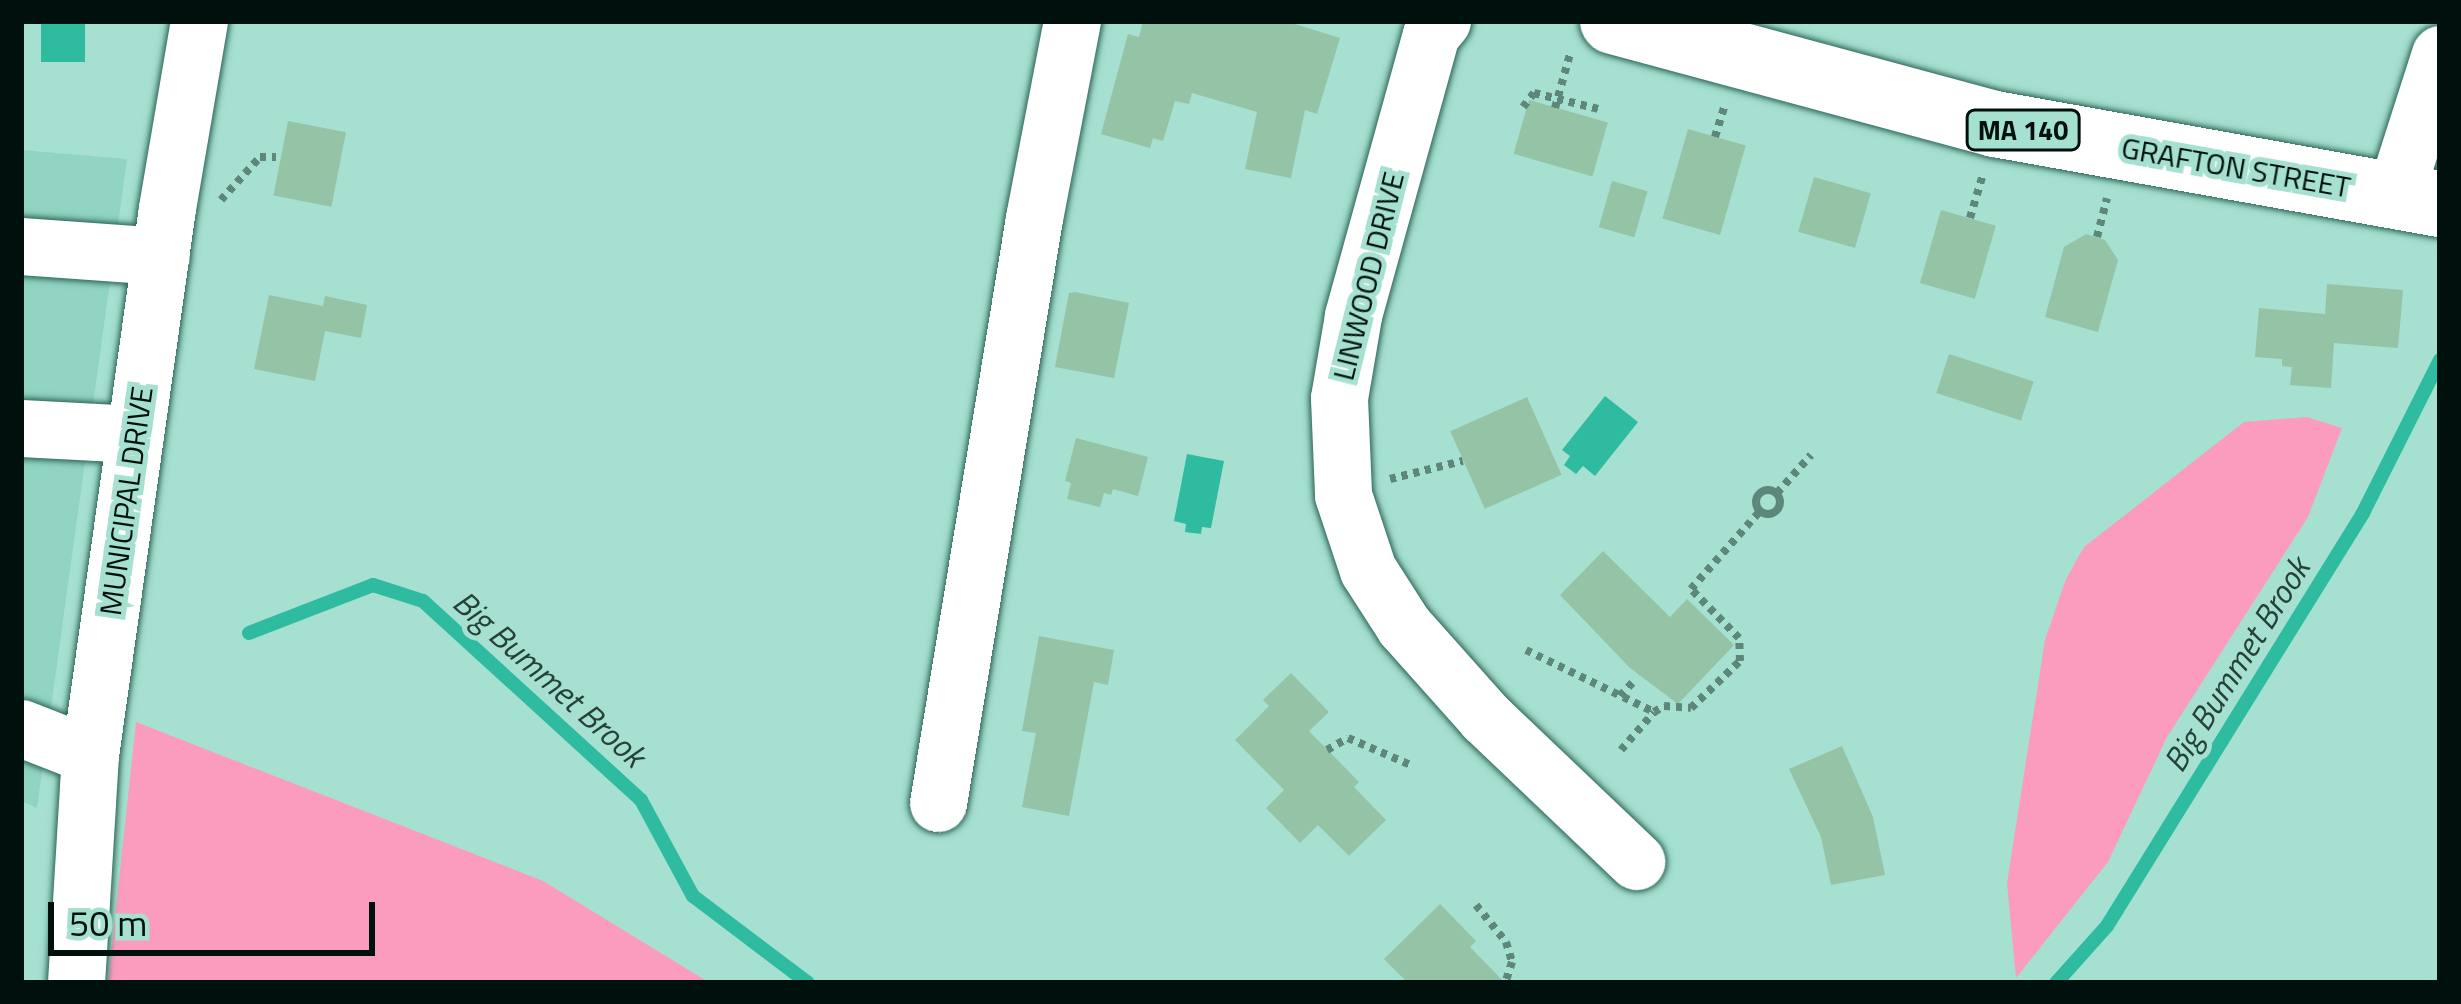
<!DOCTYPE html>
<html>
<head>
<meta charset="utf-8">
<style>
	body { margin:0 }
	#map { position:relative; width:2461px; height:1004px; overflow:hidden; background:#a5e0d0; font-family:"Titillium Web",sans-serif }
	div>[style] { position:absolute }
	.built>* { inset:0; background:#91d4c2 }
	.green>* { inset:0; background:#fb9cbf }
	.water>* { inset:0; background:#2fbba0; transform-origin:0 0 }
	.stream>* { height:14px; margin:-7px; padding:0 7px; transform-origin:7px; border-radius:7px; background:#2fbba0 }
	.building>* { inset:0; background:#95c3a5; transform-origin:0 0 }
	.path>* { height:8px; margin-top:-4px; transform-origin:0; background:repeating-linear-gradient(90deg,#5e877c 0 6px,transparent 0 12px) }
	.path>.ring { margin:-4px; padding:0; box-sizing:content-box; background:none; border:8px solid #5e877c; border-radius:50% }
	.roads { filter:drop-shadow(0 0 3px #2b6457) drop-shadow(0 0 3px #2b6457) }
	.minor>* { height:57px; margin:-28.5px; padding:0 28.5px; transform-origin:28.5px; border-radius:28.5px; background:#fff }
	.major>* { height:66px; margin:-33px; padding:0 33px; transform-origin:33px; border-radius:33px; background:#fff }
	span { translate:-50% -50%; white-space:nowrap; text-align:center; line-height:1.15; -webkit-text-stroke:10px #a5e0d0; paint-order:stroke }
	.shield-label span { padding:3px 9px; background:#a5e0d0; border:3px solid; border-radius:9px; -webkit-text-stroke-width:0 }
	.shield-label { font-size:27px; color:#00110d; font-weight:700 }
	.street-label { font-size:30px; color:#00110d }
	.water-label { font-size:33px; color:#25413a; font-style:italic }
	.frame { position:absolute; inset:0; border:24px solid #00110d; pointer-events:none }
	.scale { position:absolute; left:48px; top:902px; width:327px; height:54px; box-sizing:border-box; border:6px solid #00110d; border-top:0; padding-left:15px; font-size:36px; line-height:42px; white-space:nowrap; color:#00110d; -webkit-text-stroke:9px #a5e0d0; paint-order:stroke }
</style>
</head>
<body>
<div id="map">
	<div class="built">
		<i style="clip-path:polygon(21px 150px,127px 159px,37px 808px,21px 801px)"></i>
	</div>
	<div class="green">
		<i style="clip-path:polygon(2307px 417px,2342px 428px,2308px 517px,2167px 737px,2108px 862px,2016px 978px,2007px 883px,2045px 640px,2066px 579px,2084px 547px,2244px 422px)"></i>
		<i style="clip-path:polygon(136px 722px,543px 881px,710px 983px,108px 983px)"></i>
	</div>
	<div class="water">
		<i style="left:41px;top:21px;width:44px;height:41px"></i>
		<i style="clip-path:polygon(1605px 396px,1638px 422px,1595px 476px,1583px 466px,1576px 474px,1564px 465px,1570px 456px,1562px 450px)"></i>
		<i style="clip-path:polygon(1187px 454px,1224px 461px,1211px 528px,1202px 527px,1201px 534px,1185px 532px,1186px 524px,1174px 521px)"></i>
	</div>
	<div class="stream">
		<i style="left:249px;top:633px;width:133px;rotate:-21.2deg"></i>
		<i style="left:373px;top:585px;width:52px;rotate:17.7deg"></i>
		<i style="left:423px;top:601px;width:295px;rotate:42.4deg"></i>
		<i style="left:641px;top:800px;width:109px;rotate:61.6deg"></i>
		<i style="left:693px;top:896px;width:144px;rotate:37.1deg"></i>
		<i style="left:2056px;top:983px;width:76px;rotate:-48.2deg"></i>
		<i style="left:2107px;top:926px;width:486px;rotate:-58.2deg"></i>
		<i style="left:2363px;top:513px;width:171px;rotate:-63.3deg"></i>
	</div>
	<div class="building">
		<i style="clip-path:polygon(1143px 21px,1285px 21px,1340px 38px,1317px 114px,1305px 110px,1291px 178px,1245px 169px,1257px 112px,1192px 93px,1189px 104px,1175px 101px,1163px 141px,1153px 138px,1150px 148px,1101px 134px,1128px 34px,1139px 37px)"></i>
		<i style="left:1529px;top:100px;width:82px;height:56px;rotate:16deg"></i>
		<i style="left:288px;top:121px;width:59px;height:76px;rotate:11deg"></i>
		<i style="left:1688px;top:129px;width:60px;height:93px;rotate:16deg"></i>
		<i style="left:1814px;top:177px;width:59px;height:57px;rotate:16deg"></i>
		<i style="left:1612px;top:181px;width:37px;height:48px;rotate:16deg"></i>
		<i style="left:1941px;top:210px;width:57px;height:76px;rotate:16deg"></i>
		<i style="clip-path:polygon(2086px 234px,2105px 240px,2118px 260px,2098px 332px,2045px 317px,2064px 247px)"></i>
		<i style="clip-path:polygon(2327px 284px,2403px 290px,2398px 348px,2334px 343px,2331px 388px,2290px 385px,2292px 367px,2282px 366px,2282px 359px,2255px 357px,2259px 308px,2325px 314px)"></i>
		<i style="clip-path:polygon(1075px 292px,1129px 303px,1114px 378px,1055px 367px,1069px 293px)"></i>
		<i style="clip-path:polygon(269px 295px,323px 306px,325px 296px,367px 305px,361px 338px,325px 331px,315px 381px,254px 369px)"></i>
		<i style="left:1949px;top:354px;width:89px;height:41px;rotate:18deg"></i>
		<i style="left:1527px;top:397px;width:85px;height:84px;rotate:66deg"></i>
		<i style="clip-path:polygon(1076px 438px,1148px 457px,1138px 496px,1113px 489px,1111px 495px,1104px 493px,1100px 507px,1067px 499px,1071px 483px,1065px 481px)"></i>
		<i style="clip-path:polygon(1603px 551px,1670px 617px,1687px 599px,1734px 645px,1678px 704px,1630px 668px,1560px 595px)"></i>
		<i style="clip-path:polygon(1039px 636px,1114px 650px,1108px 685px,1094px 682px,1069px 816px,1022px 807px,1036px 733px,1022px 731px)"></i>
		<i style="clip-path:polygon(1291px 673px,1329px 712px,1309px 731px,1359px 782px,1354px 787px,1386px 820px,1349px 856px,1318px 825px,1300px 843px,1266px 808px,1284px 790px,1235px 740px,1269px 706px,1263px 700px)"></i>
		<i style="clip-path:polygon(1842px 746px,1873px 817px,1885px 875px,1831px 885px,1821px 837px,1789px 769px)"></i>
		<i style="clip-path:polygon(1440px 904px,1476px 941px,1470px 947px,1505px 983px,1408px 983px,1384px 959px)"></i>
	</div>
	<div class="path">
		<i style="left:1308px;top:23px;width:2px;rotate:-90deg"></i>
		<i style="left:1523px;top:107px;width:18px;rotate:-52deg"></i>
		<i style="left:1534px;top:93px;width:66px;rotate:14deg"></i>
		<i style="left:1555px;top:108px;width:56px;rotate:-74.5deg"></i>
		<i style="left:1715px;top:137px;width:34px;rotate:-73deg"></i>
		<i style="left:221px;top:200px;width:58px;rotate:-47.8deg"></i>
		<i style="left:260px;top:157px;width:16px"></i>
		<i style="left:1970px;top:218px;width:46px;rotate:-73.5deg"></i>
		<i style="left:2097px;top:237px;width:40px;rotate:-75.6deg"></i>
		<i style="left:1390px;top:479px;width:75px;rotate:-13.9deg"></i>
		<i class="ring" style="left:1756px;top:490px;width:16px;height:16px"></i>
		<i style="left:1777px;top:493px;width:51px;rotate:-48.2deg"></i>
		<i style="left:1526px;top:650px;width:142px;rotate:25.8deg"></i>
		<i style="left:1620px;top:696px;width:22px;rotate:-47deg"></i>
		<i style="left:1327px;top:750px;width:24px;rotate:-30deg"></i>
		<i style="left:1348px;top:738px;width:71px;rotate:23.3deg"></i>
		<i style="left:1621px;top:750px;width:50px;rotate:-49deg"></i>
		<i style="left:1654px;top:712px;width:12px;rotate:-31deg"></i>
		<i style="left:1664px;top:706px;width:27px;rotate:4deg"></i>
		<i style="left:1691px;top:708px;width:68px;rotate:-43.8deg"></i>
		<i style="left:1740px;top:661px;width:23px;rotate:-92deg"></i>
		<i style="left:1739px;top:638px;width:69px;rotate:-134.4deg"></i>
		<i style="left:1691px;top:589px;width:104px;rotate:-48.5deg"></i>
		<i style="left:1476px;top:905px;width:48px;rotate:51deg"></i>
		<i style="left:1506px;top:942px;width:21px;rotate:73deg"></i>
		<i style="left:1512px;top:962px;width:22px;rotate:108deg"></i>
	</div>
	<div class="roads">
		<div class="minor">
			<i style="left:1442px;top:21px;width:17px;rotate:130deg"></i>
			<i style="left:1431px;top:34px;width:293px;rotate:105.5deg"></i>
			<i style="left:1353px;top:316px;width:83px;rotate:99.7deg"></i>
			<i style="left:1339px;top:398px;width:97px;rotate:87.6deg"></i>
			<i style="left:1343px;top:495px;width:79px;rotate:71.6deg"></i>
			<i style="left:1368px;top:570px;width:67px;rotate:57.3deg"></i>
			<i style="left:1404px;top:626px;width:122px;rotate:48.3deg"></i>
			<i style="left:1485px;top:717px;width:209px;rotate:43.6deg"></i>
			<i style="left:2395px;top:194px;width:147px;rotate:-72.2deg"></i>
			<i style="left:21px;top:246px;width:140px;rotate:4.1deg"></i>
			<i style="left:21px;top:428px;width:114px;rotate:3deg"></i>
			<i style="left:21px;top:728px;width:74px;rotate:21.4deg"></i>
			<i style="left:938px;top:803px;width:593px;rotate:-80.68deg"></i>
			<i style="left:1034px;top:218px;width:201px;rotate:-79.1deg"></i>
			<i style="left:76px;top:983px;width:228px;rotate:-86.5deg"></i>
			<i style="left:90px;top:755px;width:552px;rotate:-81.99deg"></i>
			<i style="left:167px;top:208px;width:190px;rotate:-80.3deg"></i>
		</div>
		<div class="major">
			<i style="left:1613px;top:21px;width:396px;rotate:15.1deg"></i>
			<i style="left:1995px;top:124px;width:452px;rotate:10.2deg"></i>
		</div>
	</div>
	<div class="shield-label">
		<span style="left:2023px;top:130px">MA 140</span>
	</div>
	<div class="street-label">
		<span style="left:2236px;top:167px;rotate:10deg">GRAFTON STREET</span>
		<span style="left:1368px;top:276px;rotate:-76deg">LINWOOD DRIVE</span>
		<span style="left:126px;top:501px;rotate:-82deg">MUNICIPAL DRIVE</span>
	</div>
	<div class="water-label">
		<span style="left:2237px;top:665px;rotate:-58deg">Big Bummet Brook</span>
		<span style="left:549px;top:679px;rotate:42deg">Big Bummet Brook</span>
	</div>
	<div class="frame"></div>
	<div class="scale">50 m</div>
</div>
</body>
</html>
